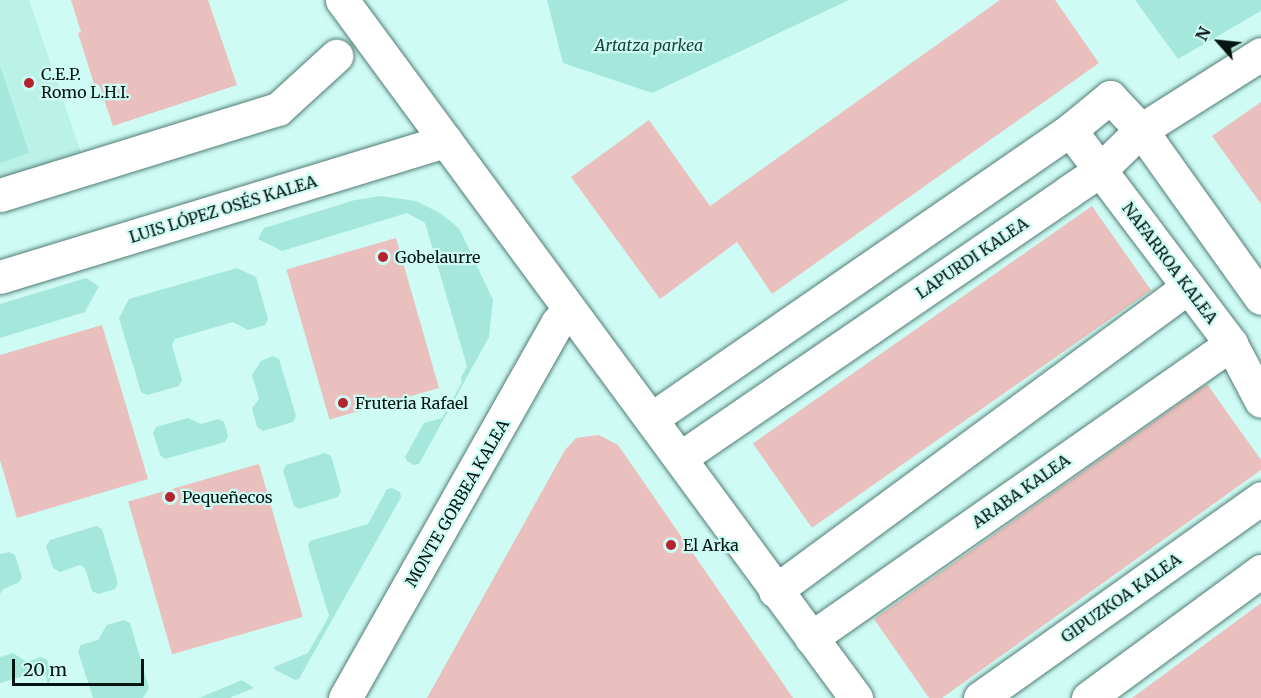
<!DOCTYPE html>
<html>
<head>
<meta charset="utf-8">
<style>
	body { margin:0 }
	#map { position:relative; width:1261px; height:698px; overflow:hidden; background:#cefcf4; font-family:Merriweather,serif }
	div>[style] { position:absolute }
	.built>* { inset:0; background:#bbf2e8 }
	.green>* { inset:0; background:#a6e7dc }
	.building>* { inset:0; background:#e9c0bd; transform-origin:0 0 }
	.roads { filter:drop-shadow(0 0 2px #527c75) drop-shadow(0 0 2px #527c75) }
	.minor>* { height:33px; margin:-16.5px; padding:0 16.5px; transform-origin:16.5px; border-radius:16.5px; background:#fff }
	.dots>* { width:16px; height:16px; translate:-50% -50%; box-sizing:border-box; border:3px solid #cefcf4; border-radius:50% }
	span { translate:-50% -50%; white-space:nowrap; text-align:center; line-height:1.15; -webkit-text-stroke:4.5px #cefcf4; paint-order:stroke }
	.park-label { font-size:16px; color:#12433c; font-style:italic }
	.poi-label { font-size:16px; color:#041411 }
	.left { translate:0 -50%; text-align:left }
	.street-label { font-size:16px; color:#041411 }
	.north { position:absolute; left:1189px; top:12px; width:60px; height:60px; -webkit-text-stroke:4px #cefcf4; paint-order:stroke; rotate:297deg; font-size:16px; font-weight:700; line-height:24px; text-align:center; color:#041411 }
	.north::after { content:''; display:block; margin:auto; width:21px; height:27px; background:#041411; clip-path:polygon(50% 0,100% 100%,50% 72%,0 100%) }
	.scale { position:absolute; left:12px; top:659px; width:132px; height:27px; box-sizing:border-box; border:3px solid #041411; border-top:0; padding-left:8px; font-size:18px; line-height:21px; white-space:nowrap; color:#041411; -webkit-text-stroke:4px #cefcf4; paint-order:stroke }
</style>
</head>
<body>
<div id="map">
	<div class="built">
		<i style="clip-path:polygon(0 0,29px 0,86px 167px,0 193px)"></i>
	</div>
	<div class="green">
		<i style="clip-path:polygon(547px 0,849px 0,652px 93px,563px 63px)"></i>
		<i style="clip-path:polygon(1135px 0,1261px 0,1261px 11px,1178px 59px)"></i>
		<i style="clip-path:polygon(0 66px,29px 153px,0 163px)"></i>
		<i style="clip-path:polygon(381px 196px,416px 201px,440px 213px,454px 224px,460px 230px,493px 300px,489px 337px,419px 464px,414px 465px,407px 461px,405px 457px,424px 423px,442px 418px,462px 382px,461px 378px,467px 366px,425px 223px,407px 213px,282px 251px,258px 239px,264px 228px,355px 200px)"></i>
		<i style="clip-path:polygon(237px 268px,256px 277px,268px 319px,265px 325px,248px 330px,233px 322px,175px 339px,172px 345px,182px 380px,179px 386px,147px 395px,141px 392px,119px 318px,129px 299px)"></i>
		<i style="clip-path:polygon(86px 278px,99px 286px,85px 312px,0 338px,0 304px)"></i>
		<i style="clip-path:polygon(273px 356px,279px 359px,296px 416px,293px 422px,263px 431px,257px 427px,252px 408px,259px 399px,252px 375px,261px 361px)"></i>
		<i style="clip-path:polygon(188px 418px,201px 424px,218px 419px,224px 422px,228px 436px,225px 442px,165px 459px,160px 455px,153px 433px,156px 427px)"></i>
		<i style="clip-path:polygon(325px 453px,331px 456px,341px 491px,338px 497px,299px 509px,294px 506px,283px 471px,286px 465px)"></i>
		<i style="clip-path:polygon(392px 488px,400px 492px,401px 497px,299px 679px,295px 680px,274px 669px,274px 667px,308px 653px,329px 616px,308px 546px,310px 541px,368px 524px,387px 489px)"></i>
		<i style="clip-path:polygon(96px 526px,102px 529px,118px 583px,115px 589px,98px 594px,92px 591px,85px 568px,80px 565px,60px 572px,53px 568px,46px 546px,50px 540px)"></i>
		<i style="clip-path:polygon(9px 552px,15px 555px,22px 578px,18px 583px,3px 589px,0 594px,0 554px)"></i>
		<i style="clip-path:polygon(124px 620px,130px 623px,149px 688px,143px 698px,93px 698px,78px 651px,81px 645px,98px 640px,107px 625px)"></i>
		<i style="clip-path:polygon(13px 653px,27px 662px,41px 657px,47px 660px,52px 676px,48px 684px,44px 670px,0 683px,0 657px)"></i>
		<i style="clip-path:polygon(242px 680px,254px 688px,229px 698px,199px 698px)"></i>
	</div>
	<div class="building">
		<i style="clip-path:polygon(71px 0,208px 0,237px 85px,113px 126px,99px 85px,95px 87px,78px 33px,81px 32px)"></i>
		<i style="clip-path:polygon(1000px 0,1055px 0,1099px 63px,772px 294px,737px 242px,660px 299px,571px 177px,649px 120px,710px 206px)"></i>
		<i style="clip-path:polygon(1261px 102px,1261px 204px,1212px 136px)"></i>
		<i style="left:1092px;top:206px;width:103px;height:414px;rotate:55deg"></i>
		<i style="left:396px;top:238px;width:156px;height:114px;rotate:74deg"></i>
		<i style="clip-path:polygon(102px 325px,148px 479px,17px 518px,0 460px,0 355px)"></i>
		<i style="clip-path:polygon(1207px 384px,1261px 460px,1261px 470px,942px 698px,929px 698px,874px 619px)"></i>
		<i style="clip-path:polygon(599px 435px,618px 445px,793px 698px,427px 698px,565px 450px,576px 438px)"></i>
		<i style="left:259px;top:464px;width:159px;height:136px;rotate:74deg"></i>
		<i style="clip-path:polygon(1261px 603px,1261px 698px,1132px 698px)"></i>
	</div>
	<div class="roads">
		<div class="minor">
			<i style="left:342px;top:0;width:867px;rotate:53.63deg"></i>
			<i style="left:1070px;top:130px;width:268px;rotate:53deg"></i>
			<i style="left:1231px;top:344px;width:64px;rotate:62.2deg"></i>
			<i style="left:0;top:195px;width:291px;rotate:-17.2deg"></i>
			<i style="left:278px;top:109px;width:79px;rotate:-42.4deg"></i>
			<i style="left:0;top:277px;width:466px;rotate:-17deg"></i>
			<i style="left:651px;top:419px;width:509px;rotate:-34.6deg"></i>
			<i style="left:1070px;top:130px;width:52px;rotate:-39.5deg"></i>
			<i style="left:1110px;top:97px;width:45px;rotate:46.8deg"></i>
			<i style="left:1141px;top:130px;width:206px;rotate:54.5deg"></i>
			<i style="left:680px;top:458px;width:470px;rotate:-34.4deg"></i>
			<i style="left:1068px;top:192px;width:37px;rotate:-34deg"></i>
			<i style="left:1099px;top:171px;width:59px;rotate:-44.3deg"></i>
			<i style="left:1141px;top:130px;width:142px;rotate:-32.3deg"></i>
			<i style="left:775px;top:591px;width:513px;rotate:-36.36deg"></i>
			<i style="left:811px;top:638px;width:513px;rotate:-34.99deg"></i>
			<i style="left:345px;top:698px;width:431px;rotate:-60.5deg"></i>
			<i style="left:557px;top:323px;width:18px;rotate:-49deg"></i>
			<i style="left:980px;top:698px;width:345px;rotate:-35.4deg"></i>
			<i style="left:1088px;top:698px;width:215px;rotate:-36.3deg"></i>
		</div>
	</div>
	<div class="dots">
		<i style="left:29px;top:83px;background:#b52330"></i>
		<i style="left:383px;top:257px;background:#b52330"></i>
		<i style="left:343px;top:403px;background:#b52330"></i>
		<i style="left:170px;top:497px;background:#b52330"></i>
		<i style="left:671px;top:545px;background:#b52330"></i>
	</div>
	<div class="park-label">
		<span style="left:649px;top:45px">Artatza parkea</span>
	</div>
	<div class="poi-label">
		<span class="left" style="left:41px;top:83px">C.E.P.<br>Romo L.H.I.</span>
		<span class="left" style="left:395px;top:257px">Gobelaurre</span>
		<span class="left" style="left:355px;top:403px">Fruteria Rafael</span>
		<span class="left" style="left:182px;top:497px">Pequeñecos</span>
		<span class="left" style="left:683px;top:545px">El Arka</span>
	</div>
	<div class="street-label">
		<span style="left:223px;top:209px;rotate:-17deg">LUIS LÓPEZ OSÉS KALEA</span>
		<span style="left:972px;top:258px;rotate:-34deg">LAPURDI KALEA</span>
		<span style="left:1170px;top:263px;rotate:53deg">NAFARROA KALEA</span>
		<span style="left:1021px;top:491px;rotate:-35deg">ARABA KALEA</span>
		<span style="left:457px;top:503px;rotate:-60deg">MONTE GORBEA KALEA</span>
		<span style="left:1121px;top:598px;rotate:-35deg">GIPUZKOA KALEA</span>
	</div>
	<div class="north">N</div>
	<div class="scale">20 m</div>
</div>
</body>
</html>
